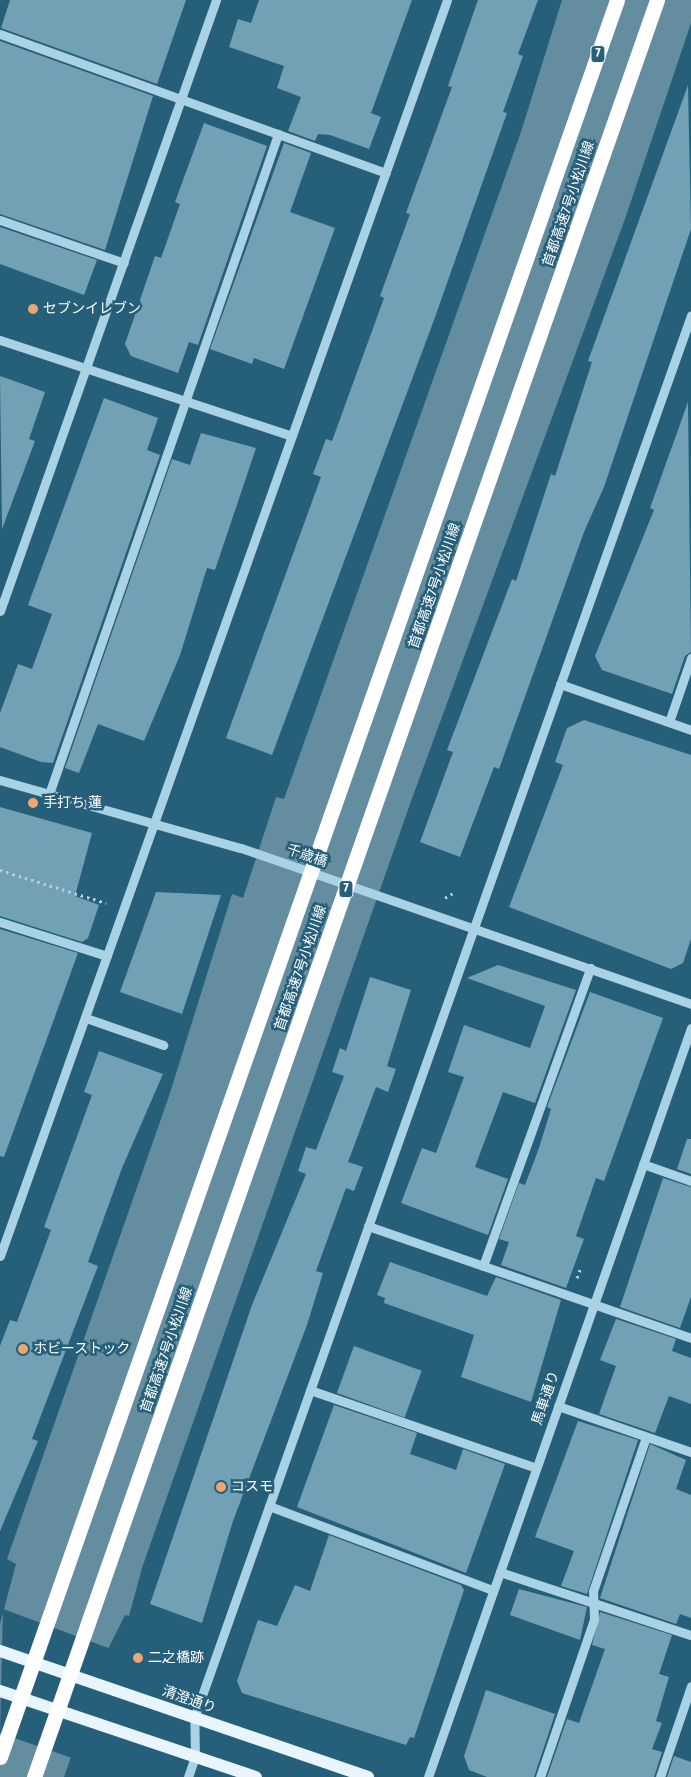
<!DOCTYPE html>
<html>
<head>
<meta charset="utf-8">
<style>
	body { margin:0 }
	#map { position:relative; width:691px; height:1777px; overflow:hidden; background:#265f7a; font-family:"Fira Sans Condensed","Noto Sans JP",sans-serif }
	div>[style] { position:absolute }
	.water>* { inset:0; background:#648da0 }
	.pier>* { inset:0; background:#265f7a }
	.building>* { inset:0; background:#72a1b6; transform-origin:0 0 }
	.path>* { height:3px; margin-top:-1.5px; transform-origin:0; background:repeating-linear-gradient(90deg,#a9d2e4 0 2.5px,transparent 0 6.5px) }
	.minor>* { height:9px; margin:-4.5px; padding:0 4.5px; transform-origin:4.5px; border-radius:4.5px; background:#a9d2e4 }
	.major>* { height:12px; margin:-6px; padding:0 6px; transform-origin:6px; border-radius:6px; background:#e8f5fc }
	.highway>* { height:15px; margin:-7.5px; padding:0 7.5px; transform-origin:7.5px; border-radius:7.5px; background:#fff }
	.highway-bridge>* { height:15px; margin:-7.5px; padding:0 7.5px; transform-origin:7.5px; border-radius:7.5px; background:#fff }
	.dots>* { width:14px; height:14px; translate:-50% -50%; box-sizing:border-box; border:2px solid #265f7a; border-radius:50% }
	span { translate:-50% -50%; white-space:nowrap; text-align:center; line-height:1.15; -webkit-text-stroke:5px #265f7a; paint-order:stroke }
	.shield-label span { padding:1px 4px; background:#265f7a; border:1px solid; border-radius:4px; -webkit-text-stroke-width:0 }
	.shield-label { font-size:12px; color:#fff; font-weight:700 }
	.street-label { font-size:14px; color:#fff }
	.poi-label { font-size:14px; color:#fff }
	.left { translate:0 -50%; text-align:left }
</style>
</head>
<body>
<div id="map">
	<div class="water">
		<i style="clip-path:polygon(562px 0,691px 0,691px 23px,626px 216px,410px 804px,142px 1568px,129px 1616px,125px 1615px,109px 1647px,64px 1777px,0 1777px,0 1624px,16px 1564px,7px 1559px,169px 1096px,232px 894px,243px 898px,276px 797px,284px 799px,521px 132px)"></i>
	</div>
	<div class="pier">
		<i style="clip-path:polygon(3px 1609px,111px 1649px,72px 1758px,0 1733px)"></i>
	</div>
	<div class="building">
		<i style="clip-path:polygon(10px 0,186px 0,157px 84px,1px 28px)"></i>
		<i style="clip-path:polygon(259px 0,412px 0,371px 113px,381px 117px,369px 149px,330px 135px,318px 134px,315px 141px,288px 131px,301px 97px,277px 88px,284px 66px,229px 47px,238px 19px,251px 23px)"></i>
		<i style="clip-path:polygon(478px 0,538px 0,518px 54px,523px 56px,503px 112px,507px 113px,434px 320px,272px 755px,226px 738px,321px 477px,313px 474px,326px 439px,332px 441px,384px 298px,380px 296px,410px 214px,406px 213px,452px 87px,448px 86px)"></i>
		<i style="clip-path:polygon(0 41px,153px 96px,105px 250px,0 214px)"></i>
		<i style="clip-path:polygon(688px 85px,691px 229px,604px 487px,584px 532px,499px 769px,494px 767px,460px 857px,420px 842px,453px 752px,447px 750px,512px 579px,516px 581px,551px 474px,555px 476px,592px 362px,588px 361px)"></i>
		<i style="clip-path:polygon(204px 123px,267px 146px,198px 345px,189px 342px,178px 373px,131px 356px,125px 344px,155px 256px,161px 258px,180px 204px,175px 202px)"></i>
		<i style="clip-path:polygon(284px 143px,311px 153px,290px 212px,335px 228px,284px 369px,254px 358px,252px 364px,210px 349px)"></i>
		<i style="clip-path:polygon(0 227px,97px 260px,84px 295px,0 264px)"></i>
		<i style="clip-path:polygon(0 376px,45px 392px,29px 439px,35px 441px,2px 529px)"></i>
		<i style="clip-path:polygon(104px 398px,158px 418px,147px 450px,160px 455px,53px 763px,41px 762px,0 747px,0 713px,18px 664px,32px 669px,52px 614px,28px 605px)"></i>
		<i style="clip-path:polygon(688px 402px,691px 652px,685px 656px,672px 694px,602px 670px,595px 656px,654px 510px,650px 508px)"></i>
		<i style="clip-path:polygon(201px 433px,256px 448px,215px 570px,207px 568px,180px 655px,144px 741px,98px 724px,79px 773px,65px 768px,172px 459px,190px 465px)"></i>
		<i style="clip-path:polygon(584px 720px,691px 755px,691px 939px,683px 963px,671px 969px,509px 907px,563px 765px,555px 762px,567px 728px)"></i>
		<i style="clip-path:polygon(0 807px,92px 833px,75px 896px,99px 905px,88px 938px,82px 942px,0 916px)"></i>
		<i style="clip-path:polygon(156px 892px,221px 895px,182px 1014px,120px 992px)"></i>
		<i style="clip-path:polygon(0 929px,78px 953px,4px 1157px,0 1156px)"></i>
		<i style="clip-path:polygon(498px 965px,576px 990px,535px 1103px,503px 1092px,475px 1167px,508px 1179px,488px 1235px,401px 1203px,422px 1148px,436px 1153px,464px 1077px,448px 1072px,464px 1025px,530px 1048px,545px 1006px,467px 978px)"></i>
		<i style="clip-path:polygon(370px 977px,411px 990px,387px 1066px,396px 1069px,388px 1092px,376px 1087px,348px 1162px,363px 1167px,354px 1191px,346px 1188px,316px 1271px,323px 1273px,307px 1325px,233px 1521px,202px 1623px,150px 1604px,252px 1305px,306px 1174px,298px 1171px,306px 1147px,316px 1150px,344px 1076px,332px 1072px,340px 1048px,346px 1051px)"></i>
		<i style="clip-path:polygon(590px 992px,663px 1018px,604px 1181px,596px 1178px,576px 1236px,584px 1239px,566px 1288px,501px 1265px,509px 1242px,499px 1239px,519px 1183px,525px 1185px,539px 1148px,551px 1109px,547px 1107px)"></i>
		<i style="clip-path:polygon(99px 1051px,163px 1074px,122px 1168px,88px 1262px,98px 1266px,32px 1439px,38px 1441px,0 1531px,0 1346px,10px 1320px,17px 1322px,51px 1230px,44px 1227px,92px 1095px,84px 1092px)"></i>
		<i style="clip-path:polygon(687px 1139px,691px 1139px,691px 1174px,677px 1169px)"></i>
		<i style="clip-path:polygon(663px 1178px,691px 1187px,691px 1297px,680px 1328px,620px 1307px)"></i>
		<i style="clip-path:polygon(390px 1262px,487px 1296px,496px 1277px,561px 1300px,531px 1402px,461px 1377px,474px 1335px,384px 1303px,385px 1298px,377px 1295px)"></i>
		<i style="clip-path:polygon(616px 1319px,676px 1339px,672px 1351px,691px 1358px,691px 1404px,669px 1396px,655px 1433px,599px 1414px,616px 1366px,600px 1360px)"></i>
		<i style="left:354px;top:1346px;width:72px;height:50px;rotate:20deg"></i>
		<i style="clip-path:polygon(334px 1405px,417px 1433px,410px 1454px,456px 1470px,463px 1449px,505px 1464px,466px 1573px,297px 1507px)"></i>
		<i style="clip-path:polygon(578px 1421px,638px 1440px,587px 1594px,561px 1586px,574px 1551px,535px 1537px)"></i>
		<i style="clip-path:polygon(650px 1444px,686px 1460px,676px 1489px,691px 1495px,691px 1618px,680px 1614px,676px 1624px,600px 1598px)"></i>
		<i style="clip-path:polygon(329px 1535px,461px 1585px,464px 1590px,414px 1738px,410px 1737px,406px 1745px,242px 1693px,237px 1681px,258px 1620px,277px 1626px,295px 1585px,310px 1591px)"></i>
		<i style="clip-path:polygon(519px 1589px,587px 1607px,580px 1640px,510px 1615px)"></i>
		<i style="clip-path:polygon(600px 1612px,672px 1635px,659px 1674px,669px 1677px,656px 1721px,662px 1723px,652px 1749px,662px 1752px,654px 1777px,547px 1777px,567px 1719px,579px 1723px,605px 1649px,592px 1645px)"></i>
		<i style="clip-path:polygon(486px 1690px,555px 1714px,534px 1777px,487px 1777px,469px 1770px,464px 1756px)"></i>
		<i style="clip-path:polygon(674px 1756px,691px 1762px,691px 1777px,667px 1777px)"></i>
	</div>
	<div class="path">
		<i style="left:0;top:870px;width:111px;rotate:17.3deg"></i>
		<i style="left:445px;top:898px;width:9px;rotate:-32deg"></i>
		<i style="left:577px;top:1278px;width:12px;rotate:-70deg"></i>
	</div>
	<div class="minor">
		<i style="left:0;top:34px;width:410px;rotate:19.8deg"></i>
		<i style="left:0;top:220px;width:131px;rotate:19.1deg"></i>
		<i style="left:0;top:340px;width:307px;rotate:18.2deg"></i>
		<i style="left:0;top:611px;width:648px;rotate:-70.53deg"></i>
		<i style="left:560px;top:684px;width:139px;rotate:19.3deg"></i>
		<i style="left:669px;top:722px;width:68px;rotate:-71deg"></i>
		<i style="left:0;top:780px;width:250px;rotate:15.8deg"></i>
		<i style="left:241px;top:848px;width:476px;rotate:19.1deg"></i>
		<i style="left:49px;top:794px;width:699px;rotate:-70.86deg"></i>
		<i style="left:0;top:922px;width:112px;rotate:17.6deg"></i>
		<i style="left:86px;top:1018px;width:82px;rotate:19.3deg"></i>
		<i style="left:643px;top:1164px;width:51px;rotate:19.5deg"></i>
		<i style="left:368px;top:1226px;width:342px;rotate:19.1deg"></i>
		<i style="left:0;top:1256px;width:1333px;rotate:-70.41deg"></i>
		<i style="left:483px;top:1266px;width:317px;rotate:-70.2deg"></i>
		<i style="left:310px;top:1390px;width:239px;rotate:19deg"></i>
		<i style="left:558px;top:1406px;width:141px;rotate:19.1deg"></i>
		<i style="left:269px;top:1506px;width:239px;rotate:20.6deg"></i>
		<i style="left:500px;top:1572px;width:201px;rotate:18.3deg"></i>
		<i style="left:188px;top:1777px;width:21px;rotate:-71deg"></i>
		<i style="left:195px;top:1757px;width:39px;rotate:-91deg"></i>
		<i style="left:194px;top:1718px;width:1488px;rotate:-70.49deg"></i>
		<i style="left:428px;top:1777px;width:794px;rotate:-70.65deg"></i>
		<i style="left:540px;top:1777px;width:167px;rotate:-71.1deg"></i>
		<i style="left:594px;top:1619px;width:28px;rotate:-92deg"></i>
		<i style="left:593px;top:1591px;width:163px;rotate:-71deg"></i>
		<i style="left:660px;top:1777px;width:96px;rotate:-71.2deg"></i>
	</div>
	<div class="major">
		<i style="left:0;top:1651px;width:389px;rotate:18.9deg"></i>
		<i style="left:0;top:1691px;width:270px;rotate:18.6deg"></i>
	</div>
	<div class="highway">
		<i style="left:579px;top:108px;width:114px;rotate:-70.6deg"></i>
	</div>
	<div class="highway-bridge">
		<i style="left:0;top:1757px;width:1748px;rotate:-70.65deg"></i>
		<i style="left:34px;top:1777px;width:1883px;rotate:-70.68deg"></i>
	</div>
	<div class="dots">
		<i style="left:33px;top:309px;background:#eca86e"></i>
		<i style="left:33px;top:803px;background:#eca86e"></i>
		<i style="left:23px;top:1349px;background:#eca86e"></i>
		<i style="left:221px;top:1487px;background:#eca86e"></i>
		<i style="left:138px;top:1658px;background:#eca86e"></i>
	</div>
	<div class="shield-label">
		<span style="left:598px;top:54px">7</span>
		<span style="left:346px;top:889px">7</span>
	</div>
	<div class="street-label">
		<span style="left:569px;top:204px;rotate:-71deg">首都高速7号小松川線</span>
		<span style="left:435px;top:586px;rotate:-71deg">首都高速7号小松川線</span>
		<span style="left:307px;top:856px;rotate:19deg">千歳橋</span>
		<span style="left:301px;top:968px;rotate:-71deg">首都高速7号小松川線</span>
		<span style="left:167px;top:1350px;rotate:-71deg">首都高速7号小松川線</span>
		<span style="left:546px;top:1398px;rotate:-71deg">馬車通り</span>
		<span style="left:189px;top:1700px;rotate:19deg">清澄通り</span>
	</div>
	<div class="poi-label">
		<span class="left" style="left:43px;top:309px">セブンイレブン</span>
		<span class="left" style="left:43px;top:803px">手打ち 蓮</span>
		<span class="left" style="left:33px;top:1349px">ホビーストック</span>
		<span class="left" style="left:231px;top:1487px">コスモ</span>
		<span class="left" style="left:148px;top:1658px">二之橋跡</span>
	</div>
</div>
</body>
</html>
